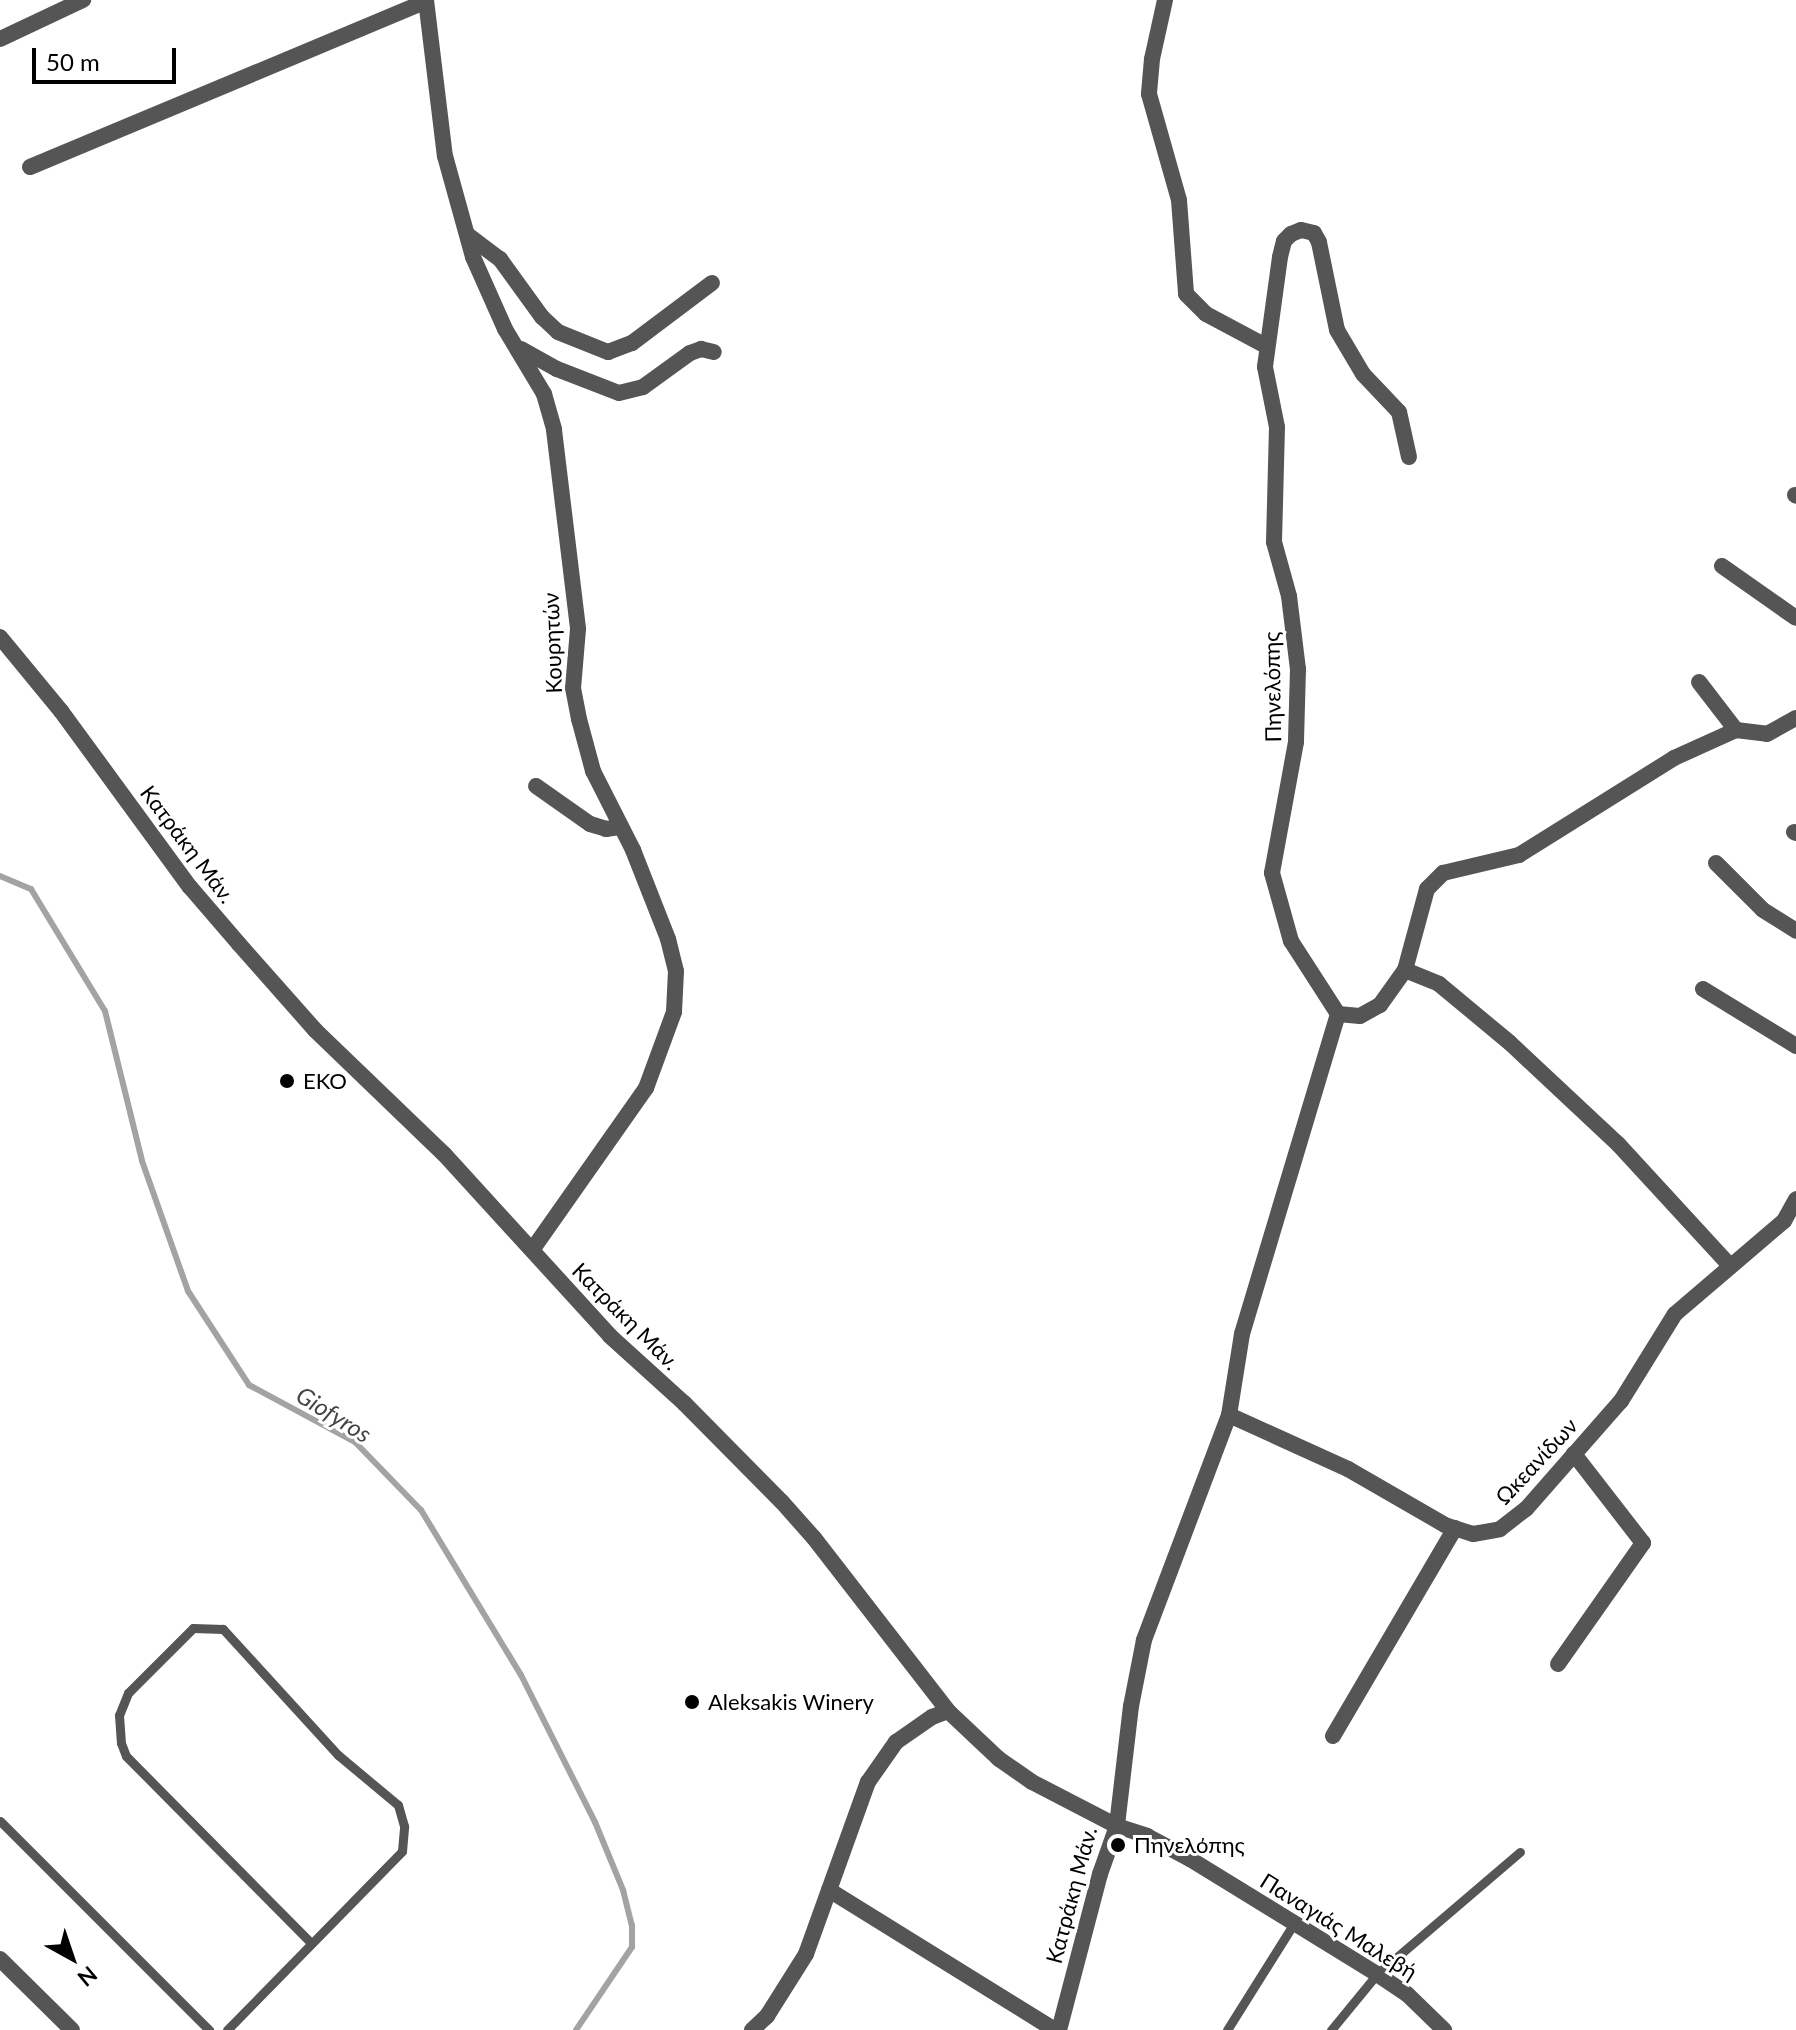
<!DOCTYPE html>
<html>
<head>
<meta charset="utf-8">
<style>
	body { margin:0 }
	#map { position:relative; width:1796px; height:2030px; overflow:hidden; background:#fff; font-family:Lato,sans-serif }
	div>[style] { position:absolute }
	.stream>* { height:6px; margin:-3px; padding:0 3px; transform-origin:3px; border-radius:3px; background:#a3a3a3 }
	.service>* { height:9px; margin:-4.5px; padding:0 4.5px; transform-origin:4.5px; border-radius:4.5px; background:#555 }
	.minor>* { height:16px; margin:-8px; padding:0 8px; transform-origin:8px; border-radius:8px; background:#555 }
	.tertiary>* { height:16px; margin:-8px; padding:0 8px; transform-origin:8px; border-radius:8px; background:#555 }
	.dots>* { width:22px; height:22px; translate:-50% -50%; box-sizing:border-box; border:4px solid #fff; border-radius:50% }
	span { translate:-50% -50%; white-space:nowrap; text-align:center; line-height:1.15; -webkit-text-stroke:6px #fff; paint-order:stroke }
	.street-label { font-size:22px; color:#000 }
	.poi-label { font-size:22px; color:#000 }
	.left { translate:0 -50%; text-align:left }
	.water-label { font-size:24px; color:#444; font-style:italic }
	.north { position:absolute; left:32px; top:1918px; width:80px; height:80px; -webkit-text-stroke:6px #fff; paint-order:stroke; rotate:140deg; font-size:22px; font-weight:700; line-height:32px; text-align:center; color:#000 }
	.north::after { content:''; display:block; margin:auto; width:28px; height:36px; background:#000; clip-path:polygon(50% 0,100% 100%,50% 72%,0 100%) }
	.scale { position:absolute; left:32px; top:48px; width:144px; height:36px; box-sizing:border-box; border:4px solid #000; border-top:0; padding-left:10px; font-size:24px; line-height:28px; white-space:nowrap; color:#000; -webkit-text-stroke:6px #fff; paint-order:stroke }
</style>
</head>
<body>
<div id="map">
	<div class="stream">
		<i style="left:0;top:876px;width:34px;rotate:23deg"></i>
		<i style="left:31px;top:889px;width:143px;rotate:58.8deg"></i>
		<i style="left:105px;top:1011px;width:154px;rotate:76.1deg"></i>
		<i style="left:142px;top:1161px;width:138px;rotate:70.5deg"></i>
		<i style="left:188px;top:1291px;width:112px;rotate:57deg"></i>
		<i style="left:249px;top:1385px;width:120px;rotate:28.3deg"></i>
		<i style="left:355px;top:1442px;width:95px;rotate:45.9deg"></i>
		<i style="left:421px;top:1510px;width:193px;rotate:58.8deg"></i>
		<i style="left:521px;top:1675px;width:165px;rotate:63.3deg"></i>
		<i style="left:595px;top:1822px;width:74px;rotate:67.6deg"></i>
		<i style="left:623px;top:1890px;width:36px;rotate:76deg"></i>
		<i style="left:632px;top:1925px;width:22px;rotate:90deg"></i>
		<i style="left:632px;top:1947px;width:100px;rotate:124deg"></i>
	</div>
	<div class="service">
		<i style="left:0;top:1821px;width:296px;rotate:45deg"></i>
		<i style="left:227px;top:2030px;width:250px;rotate:-45.6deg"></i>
		<i style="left:402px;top:1851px;width:25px;rotate:-85deg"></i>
		<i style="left:404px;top:1826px;width:22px;rotate:-106deg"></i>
		<i style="left:398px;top:1805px;width:78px;rotate:-140.2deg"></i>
		<i style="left:338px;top:1755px;width:171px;rotate:-132.4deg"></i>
		<i style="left:223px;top:1629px;width:30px;rotate:-178deg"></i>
		<i style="left:193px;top:1628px;width:92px;rotate:135deg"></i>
		<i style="left:128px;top:1693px;width:24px;rotate:112deg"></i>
		<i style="left:119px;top:1715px;width:28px;rotate:86deg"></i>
		<i style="left:121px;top:1743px;width:14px;rotate:69deg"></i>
		<i style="left:126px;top:1756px;width:263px;rotate:45.3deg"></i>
		<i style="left:1227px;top:2030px;width:126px;rotate:-57.9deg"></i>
		<i style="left:1331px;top:2030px;width:72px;rotate:-50.6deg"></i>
		<i style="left:1377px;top:1974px;width:188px;rotate:-40.5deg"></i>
	</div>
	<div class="minor">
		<i style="left:426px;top:0;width:157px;rotate:83.1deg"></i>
		<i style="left:445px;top:156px;width:105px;rotate:74.5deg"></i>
		<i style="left:473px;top:257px;width:79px;rotate:66deg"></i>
		<i style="left:505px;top:329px;width:76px;rotate:59deg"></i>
		<i style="left:544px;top:394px;width:37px;rotate:74deg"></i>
		<i style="left:554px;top:430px;width:200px;rotate:83.1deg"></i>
		<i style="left:578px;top:629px;width:59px;rotate:94.8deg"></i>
		<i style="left:573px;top:688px;width:32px;rotate:79deg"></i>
		<i style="left:579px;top:719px;width:54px;rotate:74.9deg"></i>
		<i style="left:593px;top:771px;width:89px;rotate:63.1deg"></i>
		<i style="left:633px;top:850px;width:96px;rotate:68.5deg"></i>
		<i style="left:668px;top:939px;width:33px;rotate:76deg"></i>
		<i style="left:676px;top:971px;width:41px;rotate:92.8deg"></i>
		<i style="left:674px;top:1012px;width:81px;rotate:110.2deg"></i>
		<i style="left:646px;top:1088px;width:197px;rotate:125.1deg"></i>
		<i style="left:1165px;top:0;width:60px;rotate:102.4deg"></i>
		<i style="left:1152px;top:59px;width:35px;rotate:95deg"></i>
		<i style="left:1149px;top:94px;width:110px;rotate:74.2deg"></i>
		<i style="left:1179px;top:200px;width:94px;rotate:85.7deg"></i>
		<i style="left:1186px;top:294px;width:28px;rotate:45deg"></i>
		<i style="left:1206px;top:314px;width:68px;rotate:28.1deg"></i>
		<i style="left:0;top:39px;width:92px;rotate:-25.2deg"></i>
		<i style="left:30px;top:167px;width:429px;rotate:-22.7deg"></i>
		<i style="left:469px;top:236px;width:39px;rotate:37deg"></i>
		<i style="left:500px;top:259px;width:72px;rotate:54.1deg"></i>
		<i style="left:542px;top:317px;width:22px;rotate:43deg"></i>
		<i style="left:558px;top:332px;width:54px;rotate:21.8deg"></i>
		<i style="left:608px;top:352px;width:26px;rotate:-21deg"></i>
		<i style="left:632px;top:343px;width:100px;rotate:-36.9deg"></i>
		<i style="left:521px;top:349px;width:41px;rotate:29.1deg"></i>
		<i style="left:557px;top:369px;width:66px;rotate:21.2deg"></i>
		<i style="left:619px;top:393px;width:25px;rotate:-14deg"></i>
		<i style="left:643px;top:387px;width:58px;rotate:-35.9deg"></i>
		<i style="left:690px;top:353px;width:12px;rotate:-20deg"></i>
		<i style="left:701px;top:349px;width:13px;rotate:13deg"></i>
		<i style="left:1409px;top:457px;width:46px;rotate:-102.5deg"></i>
		<i style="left:1399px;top:412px;width:52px;rotate:-133.5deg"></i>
		<i style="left:1363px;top:374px;width:51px;rotate:-120.6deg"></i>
		<i style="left:1337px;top:330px;width:90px;rotate:-101.6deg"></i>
		<i style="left:1319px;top:242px;width:10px;rotate:-119deg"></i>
		<i style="left:1314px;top:233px;width:13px;rotate:-167deg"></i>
		<i style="left:1301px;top:230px;width:11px;rotate:158deg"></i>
		<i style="left:1291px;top:234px;width:10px;rotate:135deg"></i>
		<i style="left:1284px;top:241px;width:16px;rotate:104deg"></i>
		<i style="left:1280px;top:257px;width:111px;rotate:97.8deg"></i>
		<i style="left:1265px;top:367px;width:61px;rotate:78.7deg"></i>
		<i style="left:1277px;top:427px;width:115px;rotate:91.5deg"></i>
		<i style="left:1274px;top:542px;width:56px;rotate:74.5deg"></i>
		<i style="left:1289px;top:596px;width:74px;rotate:83deg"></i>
		<i style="left:1298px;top:669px;width:73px;rotate:91.6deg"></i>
		<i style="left:1296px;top:742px;width:133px;rotate:100.4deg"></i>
		<i style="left:1272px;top:873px;width:71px;rotate:74.4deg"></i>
		<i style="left:1291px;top:941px;width:87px;rotate:57.2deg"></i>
		<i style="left:1338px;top:1014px;width:22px;rotate:5deg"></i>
		<i style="left:1360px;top:1016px;width:23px;rotate:-29deg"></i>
		<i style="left:1380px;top:1005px;width:43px;rotate:-54.5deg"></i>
		<i style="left:1405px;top:970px;width:84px;rotate:-74.8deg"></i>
		<i style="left:1427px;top:889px;width:23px;rotate:-45deg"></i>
		<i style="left:1443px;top:873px;width:78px;rotate:-13.3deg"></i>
		<i style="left:1519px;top:855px;width:183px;rotate:-32deg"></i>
		<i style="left:1674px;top:758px;width:68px;rotate:-24.3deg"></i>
		<i style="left:1736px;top:730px;width:31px;rotate:7deg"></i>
		<i style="left:1767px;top:734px;width:33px;rotate:-29deg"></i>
		<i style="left:1795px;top:495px;width:1px;rotate:45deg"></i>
		<i style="left:1722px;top:566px;width:90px;rotate:35.1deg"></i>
		<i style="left:1699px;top:682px;width:61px;rotate:52.4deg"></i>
		<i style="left:536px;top:786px;width:66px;rotate:35.1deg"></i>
		<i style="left:590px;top:824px;width:17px;rotate:17deg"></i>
		<i style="left:606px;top:829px;width:15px;rotate:-8deg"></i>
		<i style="left:1794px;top:832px;width:2px;rotate:27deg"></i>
		<i style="left:1716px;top:863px;width:66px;rotate:45deg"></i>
		<i style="left:1763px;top:910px;width:39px;rotate:32deg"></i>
		<i style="left:1405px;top:970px;width:37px;rotate:22deg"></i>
		<i style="left:1439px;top:984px;width:92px;rotate:39.7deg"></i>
		<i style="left:1510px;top:1043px;width:148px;rotate:43.1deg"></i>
		<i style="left:1618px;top:1144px;width:166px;rotate:47.4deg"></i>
		<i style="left:1703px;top:989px;width:109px;rotate:31.5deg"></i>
		<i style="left:1338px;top:1014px;width:334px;rotate:106.7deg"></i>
		<i style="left:1242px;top:1334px;width:82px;rotate:99.1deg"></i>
		<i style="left:1229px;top:1415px;width:241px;rotate:110.7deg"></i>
		<i style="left:1144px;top:1640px;width:67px;rotate:101.1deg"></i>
		<i style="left:1131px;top:1706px;width:121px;rotate:96.7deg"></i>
		<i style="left:1117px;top:1826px;width:32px;rotate:18deg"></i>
		<i style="left:1147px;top:1836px;width:49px;rotate:28.1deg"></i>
		<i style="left:1190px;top:1859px;width:220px;rotate:31.6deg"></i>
		<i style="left:1377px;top:1974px;width:36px;rotate:34deg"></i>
		<i style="left:1407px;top:1994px;width:52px;rotate:44.2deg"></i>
		<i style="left:1229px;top:1415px;width:131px;rotate:24.4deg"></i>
		<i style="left:1348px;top:1469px;width:112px;rotate:30deg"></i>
		<i style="left:1445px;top:1525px;width:29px;rotate:18deg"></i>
		<i style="left:1473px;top:1534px;width:27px;rotate:-10deg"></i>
		<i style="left:1500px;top:1529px;width:33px;rotate:-38deg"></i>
		<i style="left:1526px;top:1509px;width:144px;rotate:-48.7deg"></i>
		<i style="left:1621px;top:1401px;width:102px;rotate:-58.2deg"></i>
		<i style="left:1675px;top:1314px;width:143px;rotate:-40.5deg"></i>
		<i style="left:1784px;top:1221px;width:25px;rotate:-61deg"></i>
		<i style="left:1558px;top:1664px;width:148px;rotate:-54.9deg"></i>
		<i style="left:1643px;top:1543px;width:113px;rotate:-127.8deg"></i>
		<i style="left:1333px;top:1736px;width:241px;rotate:-59.6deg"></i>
		<i style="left:829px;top:1890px;width:266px;rotate:31.8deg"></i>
		<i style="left:0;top:1959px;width:101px;rotate:44.6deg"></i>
		<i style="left:752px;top:2030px;width:21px;rotate:-43deg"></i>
		<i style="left:767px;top:2016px;width:73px;rotate:-57.8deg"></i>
		<i style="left:806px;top:1954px;width:183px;rotate:-70.2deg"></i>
		<i style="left:868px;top:1782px;width:49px;rotate:-55deg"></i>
		<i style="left:896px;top:1742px;width:44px;rotate:-34.8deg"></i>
		<i style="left:932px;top:1717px;width:17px;rotate:-21deg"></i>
	</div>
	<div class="tertiary">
		<i style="left:0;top:637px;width:96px;rotate:50.5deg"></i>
		<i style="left:61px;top:711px;width:218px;rotate:53.8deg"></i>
		<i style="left:190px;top:887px;width:75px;rotate:49.3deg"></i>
		<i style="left:239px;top:944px;width:115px;rotate:48.5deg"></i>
		<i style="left:315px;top:1030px;width:179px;rotate:43.9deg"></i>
		<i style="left:444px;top:1154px;width:246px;rotate:47.6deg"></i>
		<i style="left:610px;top:1336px;width:100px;rotate:42.2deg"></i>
		<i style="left:684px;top:1403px;width:139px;rotate:45.3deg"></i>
		<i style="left:782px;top:1502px;width:48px;rotate:48.4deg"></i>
		<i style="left:814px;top:1538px;width:219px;rotate:52.2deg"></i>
		<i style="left:948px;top:1711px;width:70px;rotate:43.3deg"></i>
		<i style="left:999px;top:1759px;width:40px;rotate:34.9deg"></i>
		<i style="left:1032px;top:1782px;width:96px;rotate:27.4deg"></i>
		<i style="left:1117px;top:1826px;width:51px;rotate:109.5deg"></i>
		<i style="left:1100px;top:1874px;width:161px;rotate:104.7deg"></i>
	</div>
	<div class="dots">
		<i style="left:287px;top:1081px;background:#000"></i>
		<i style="left:692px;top:1702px;background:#000"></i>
		<i style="left:1118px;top:1845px;background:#000"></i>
	</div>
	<div class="street-label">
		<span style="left:552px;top:643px;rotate:-92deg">Κουρητών</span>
		<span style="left:1272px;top:687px;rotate:-91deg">Πηνελόπης</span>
		<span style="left:188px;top:844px;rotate:53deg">Κατράκη Μάν.</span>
		<span style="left:626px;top:1316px;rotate:45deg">Κατράκη Μάν.</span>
		<span style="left:1536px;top:1461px;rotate:-47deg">Ωκεανίδων</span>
		<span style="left:1071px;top:1895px;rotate:-75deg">Κατράκη Μάν.</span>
		<span style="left:1339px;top:1926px;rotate:32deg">Παναγιάς Μαλεβή</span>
	</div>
	<div class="poi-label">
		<span class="left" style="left:303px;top:1081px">EKO</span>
		<span class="left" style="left:708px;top:1702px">Aleksakis Winery</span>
		<span class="left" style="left:1134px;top:1845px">Πηνελόπης</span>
	</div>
	<div class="water-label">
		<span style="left:334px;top:1414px;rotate:32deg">Giofyros</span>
	</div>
	<div class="north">N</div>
	<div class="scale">50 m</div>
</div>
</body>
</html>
